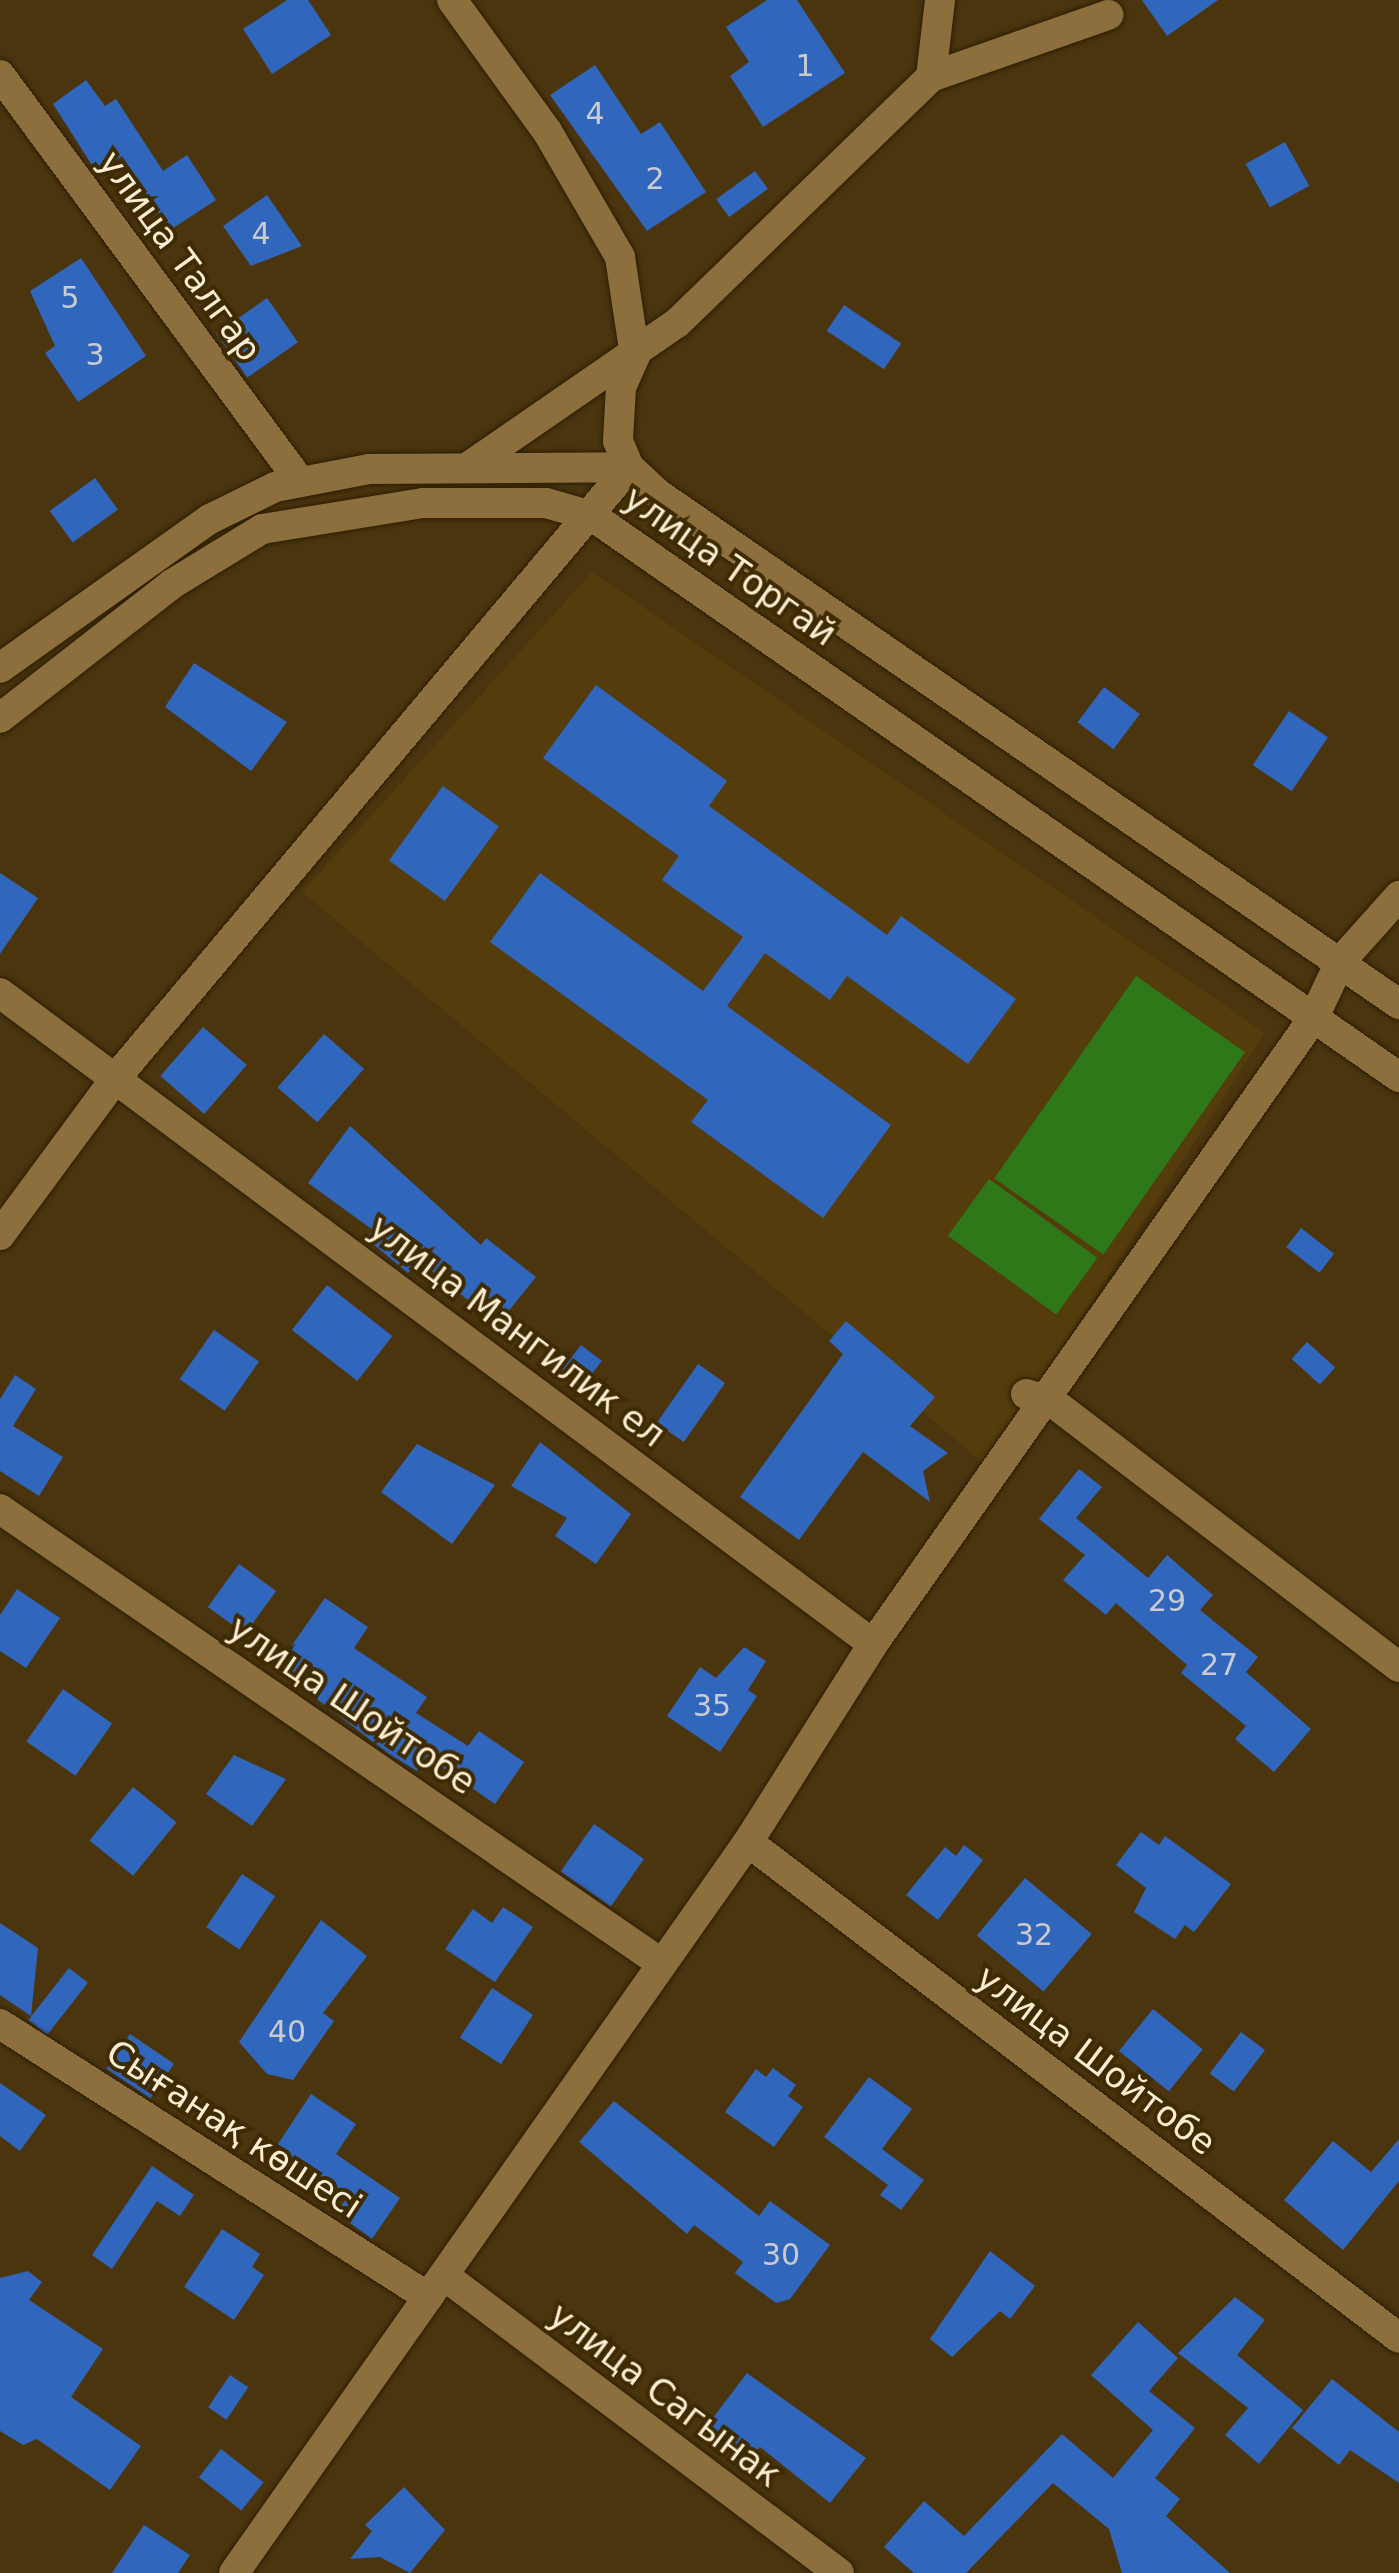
<!DOCTYPE html>
<html>
<head>
<meta charset="utf-8">
<style>
	body { margin:0 }
	#map { position:relative; width:1399px; height:2573px; overflow:hidden; background:#4a350e; font-family:"DejaVu Sans",sans-serif }
	div>[style] { position:absolute }
	.built>* { inset:0; background:#543c0c }
	.green>* { inset:0; background:#2f781a; transform-origin:0 0 }
	.building>* { inset:0; background:#3166bd; transform-origin:0 0 }
	.roads { filter:drop-shadow(0 0 2px #2c1e03) drop-shadow(0 0 2px #2c1e03) }
	.minor>* { height:30px; margin:-15px; padding:0 15px; transform-origin:15px; border-radius:15px; background:#8c6f3d }
	span { translate:-50% -50%; white-space:nowrap; text-align:center; line-height:1.15; -webkit-text-stroke:8px #3f2b02; paint-order:stroke }
	.number-label { font-size:30px; color:#cacbce }
	.number-label span { -webkit-text-stroke-width:0 }
	.street-label { font-size:35px; color:#fdedd3 }
</style>
</head>
<body>
<div id="map">
	<div class="built">
		<i style="clip-path:polygon(592px 572px,1265px 1033px,986px 1465px,302px 892px)"></i>
	</div>
	<div class="green">
		<i style="left:1136px;top:976px;width:133px;height:247px;rotate:35deg"></i>
		<i style="left:989px;top:1179px;width:134px;height:70px;rotate:36deg"></i>
	</div>
	<div class="building">
		<i style="clip-path:polygon(287px 0,308px 0,331px 35px,272px 74px,243px 29px)"></i>
		<i style="clip-path:polygon(767px 0,797px 0,845px 73px,763px 127px,730px 76px,749px 62px,726px 27px)"></i>
		<i style="clip-path:polygon(1142px 0,1218px 0,1167px 36px)"></i>
		<i style="clip-path:polygon(595px 65px,641px 134px,660px 122px,706px 192px,647px 231px,550px 95px)"></i>
		<i style="clip-path:polygon(86px 80px,105px 106px,116px 99px,163px 171px,187px 155px,216px 200px,170px 230px,122px 156px,97px 173px,53px 104px)"></i>
		<i style="left:1285px;top:142px;width:50px;height:45px;rotate:61deg"></i>
		<i style="left:755px;top:171px;width:22px;height:48px;rotate:54deg"></i>
		<i style="clip-path:polygon(267px 195px,302px 246px,251px 266px,223px 226px)"></i>
		<i style="clip-path:polygon(81px 258px,146px 356px,78px 402px,45px 353px,55px 346px,30px 291px)"></i>
		<i style="left:267px;top:298px;width:54px;height:62px;rotate:55deg"></i>
		<i style="left:844px;top:305px;width:69px;height:31px;rotate:34deg"></i>
		<i style="left:95px;top:478px;width:39px;height:56px;rotate:54deg"></i>
		<i style="clip-path:polygon(194px 663px,287px 722px,251px 771px,165px 707px)"></i>
		<i style="clip-path:polygon(596px 685px,727px 781px,709px 806px,887px 935px,901px 916px,1016px 999px,968px 1064px,847px 976px,830px 1000px,765px 953px,727px 1006px,891px 1125px,823px 1218px,691px 1122px,708px 1100px,490px 942px,540px 873px,703px 991px,743px 937px,662px 880px,679px 856px,543px 758px)"></i>
		<i style="left:1104px;top:687px;width:45px;height:44px;rotate:37deg"></i>
		<i style="left:1289px;top:711px;width:47px;height:65px;rotate:34deg"></i>
		<i style="left:443px;top:786px;width:69px;height:92px;rotate:36deg"></i>
		<i style="clip-path:polygon(0 873px,38px 898px,0 954px)"></i>
		<i style="left:203px;top:1027px;width:58px;height:65px;rotate:41deg"></i>
		<i style="left:324px;top:1034px;width:53px;height:71px;rotate:41deg"></i>
		<i style="clip-path:polygon(350px 1126px,481px 1245px,486px 1238px,536px 1277px,498px 1324px,418px 1260px,408px 1273px,366px 1238px,373px 1230px,308px 1183px)"></i>
		<i style="left:1301px;top:1228px;width:42px;height:24px;rotate:38deg"></i>
		<i style="left:327px;top:1285px;width:83px;height:57px;rotate:38deg"></i>
		<i style="clip-path:polygon(846px 1321px,935px 1397px,910px 1426px,948px 1453px,923px 1471px,930px 1502px,863px 1452px,799px 1540px,740px 1497px,843px 1354px,829px 1341px)"></i>
		<i style="left:214px;top:1330px;width:55px;height:60px;rotate:35deg"></i>
		<i style="left:1307px;top:1342px;width:38px;height:23px;rotate:42deg"></i>
		<i style="left:581px;top:1345px;width:26px;height:32px;rotate:37deg"></i>
		<i style="left:698px;top:1364px;width:33px;height:72px;rotate:35deg"></i>
		<i style="clip-path:polygon(15px 1375px,36px 1389px,13px 1426px,63px 1457px,39px 1496px,0 1471px,0 1399px)"></i>
		<i style="clip-path:polygon(540px 1442px,631px 1514px,596px 1564px,555px 1536px,567px 1518px,511px 1486px)"></i>
		<i style="clip-path:polygon(417px 1444px,495px 1485px,452px 1544px,381px 1492px)"></i>
		<i style="clip-path:polygon(1079px 1469px,1102px 1487px,1076px 1518px,1148px 1578px,1167px 1555px,1213px 1595px,1200px 1610px,1258px 1657px,1246px 1672px,1311px 1729px,1274px 1772px,1235px 1739px,1246px 1726px,1181px 1673px,1187px 1665px,1116px 1603px,1106px 1615px,1063px 1580px,1085px 1555px,1039px 1519px)"></i>
		<i style="left:239px;top:1564px;width:46px;height:53px;rotate:36deg"></i>
		<i style="clip-path:polygon(17px 1589px,60px 1618px,26px 1668px,0 1651px,0 1615px)"></i>
		<i style="clip-path:polygon(325px 1598px,368px 1627px,354px 1648px,427px 1697px,416px 1713px,468px 1746px,479px 1731px,524px 1762px,495px 1804px,426px 1756px,417px 1771px,389px 1754px,276px 1668px)"></i>
		<i style="clip-path:polygon(744px 1647px,766px 1661px,748px 1690px,757px 1696px,720px 1752px,667px 1716px,700px 1667px,716px 1678px)"></i>
		<i style="left:63px;top:1689px;width:60px;height:64px;rotate:35deg"></i>
		<i style="clip-path:polygon(234px 1755px,286px 1779px,252px 1826px,206px 1794px)"></i>
		<i style="left:133px;top:1787px;width:56px;height:69px;rotate:39deg"></i>
		<i style="left:594px;top:1824px;width:61px;height:58px;rotate:35deg"></i>
		<i style="clip-path:polygon(1141px 1832px,1159px 1845px,1165px 1836px,1231px 1884px,1194px 1932px,1185px 1925px,1175px 1939px,1134px 1912px,1146px 1888px,1116px 1865px)"></i>
		<i style="clip-path:polygon(964px 1845px,983px 1860px,938px 1920px,906px 1895px,945px 1847px,956px 1856px)"></i>
		<i style="left:242px;top:1874px;width:40px;height:64px;rotate:34deg"></i>
		<i style="left:1025px;top:1878px;width:87px;height:75px;rotate:40deg"></i>
		<i style="clip-path:polygon(503px 1907px,533px 1927px,495px 1982px,445px 1949px,473px 1909px,492px 1923px)"></i>
		<i style="clip-path:polygon(321px 1920px,367px 1956px,323px 2013px,334px 2021px,293px 2080px,267px 2074px,239px 2042px)"></i>
		<i style="clip-path:polygon(0 1923px,38px 1948px,31px 2016px,0 1995px)"></i>
		<i style="left:69px;top:1968px;width:24px;height:66px;rotate:38deg"></i>
		<i style="left:492px;top:1988px;width:49px;height:59px;rotate:33deg"></i>
		<i style="left:1153px;top:2009px;width:64px;height:54px;rotate:39deg"></i>
		<i style="left:1241px;top:2032px;width:30px;height:52px;rotate:37deg"></i>
		<i style="left:130px;top:2034px;width:53px;height:42px;rotate:34deg"></i>
		<i style="clip-path:polygon(773px 2068px,796px 2085px,788px 2096px,803px 2107px,774px 2147px,725px 2112px,756px 2069px,766px 2077px)"></i>
		<i style="clip-path:polygon(869px 2077px,912px 2109px,882px 2149px,924px 2180px,901px 2210px,880px 2195px,888px 2185px,824px 2137px)"></i>
		<i style="clip-path:polygon(0 2083px,46px 2115px,20px 2151px,0 2136px)"></i>
		<i style="clip-path:polygon(311px 2094px,356px 2124px,336px 2154px,400px 2198px,372px 2239px,336px 2213px,349px 2195px,276px 2147px)"></i>
		<i style="clip-path:polygon(614px 2101px,759px 2216px,770px 2201px,830px 2245px,790px 2299px,776px 2303px,735px 2273px,743px 2262px,694px 2225px,687px 2234px,579px 2142px)"></i>
		<i style="clip-path:polygon(1399px 2139px,1399px 2181px,1343px 2250px,1284px 2200px,1333px 2141px,1371px 2172px)"></i>
		<i style="clip-path:polygon(152px 2166px,194px 2195px,180px 2216px,157px 2201px,112px 2269px,92px 2255px)"></i>
		<i style="clip-path:polygon(222px 2229px,260px 2254px,252px 2267px,264px 2275px,234px 2320px,184px 2287px)"></i>
		<i style="clip-path:polygon(990px 2251px,1035px 2286px,1010px 2319px,1000px 2311px,952px 2357px,930px 2339px)"></i>
		<i style="clip-path:polygon(28px 2271px,42px 2282px,29px 2300px,103px 2349px,71px 2397px,141px 2446px,110px 2490px,37px 2439px,23px 2445px,0 2431px,0 2278px)"></i>
		<i style="clip-path:polygon(1235px 2297px,1265px 2320px,1237px 2355px,1303px 2410px,1259px 2464px,1225px 2435px,1248px 2408px,1178px 2353px)"></i>
		<i style="clip-path:polygon(1138px 2322px,1178px 2358px,1149px 2391px,1195px 2428px,1155px 2478px,1180px 2499px,1166px 2516px,1230px 2573px,1122px 2573px,1109px 2529px,1053px 2483px,966px 2573px,914px 2573px,884px 2547px,924px 2501px,964px 2536px,1062px 2434px,1113px 2478px,1153px 2430px,1091px 2375px)"></i>
		<i style="clip-path:polygon(747px 2373px,866px 2458px,830px 2503px,760px 2447px,750px 2460px,706px 2427px)"></i>
		<i style="left:230px;top:2375px;width:22px;height:39px;rotate:34deg"></i>
		<i style="clip-path:polygon(1332px 2379px,1399px 2432px,1399px 2483px,1350px 2450px,1339px 2465px,1292px 2428px)"></i>
		<i style="left:221px;top:2449px;width:54px;height:36px;rotate:38deg"></i>
		<i style="clip-path:polygon(404px 2487px,445px 2530px,410px 2573px,380px 2557px,350px 2559px,372px 2531px,365px 2525px)"></i>
		<i style="clip-path:polygon(144px 2525px,190px 2555px,178px 2573px,112px 2573px)"></i>
	</div>
	<div class="roads">
		<div class="minor">
			<i style="left:452px;top:0;width:162px;rotate:54.1deg"></i>
			<i style="left:547px;top:131px;width:146px;rotate:59.9deg"></i>
			<i style="left:620px;top:257px;width:100px;rotate:81.4deg"></i>
			<i style="left:0;top:75px;width:503px;rotate:53.56deg"></i>
			<i style="left:931px;top:77px;width:78px;rotate:-83.3deg"></i>
			<i style="left:635px;top:356px;width:34px;rotate:114deg"></i>
			<i style="left:621px;top:387px;width:54px;rotate:93.2deg"></i>
			<i style="left:618px;top:441px;width:28px;rotate:67deg"></i>
			<i style="left:629px;top:467px;width:40px;rotate:43deg"></i>
			<i style="left:658px;top:494px;width:900px;rotate:34.54deg"></i>
			<i style="left:471px;top:465px;width:250px;rotate:-34.6deg"></i>
			<i style="left:677px;top:323px;width:354px;rotate:-44.1deg"></i>
			<i style="left:931px;top:77px;width:188px;rotate:-19.3deg"></i>
			<i style="left:0;top:668px;width:257px;rotate:-35.4deg"></i>
			<i style="left:210px;top:519px;width:72px;rotate:-26.2deg"></i>
			<i style="left:275px;top:487px;width:96px;rotate:-10.8deg"></i>
			<i style="left:369px;top:469px;width:260px;rotate:-0.4deg"></i>
			<i style="left:0;top:718px;width:218px;rotate:-37.9deg"></i>
			<i style="left:172px;top:584px;width:105px;rotate:-31.4deg"></i>
			<i style="left:262px;top:529px;width:163px;rotate:-9.2deg"></i>
			<i style="left:423px;top:503px;width:123px"></i>
			<i style="left:546px;top:503px;width:48px;rotate:15.8deg"></i>
			<i style="left:592px;top:516px;width:983px;rotate:34.81deg"></i>
			<i style="left:0;top:993px;width:1089px;rotate:36.71deg"></i>
			<i style="left:0;top:1235px;width:194px;rotate:-53.6deg"></i>
			<i style="left:115px;top:1079px;width:799px;rotate:-49.97deg"></i>
			<i style="left:1026px;top:1394px;width:26px;rotate:16deg"></i>
			<i style="left:1051px;top:1401px;width:438px;rotate:37.4deg"></i>
			<i style="left:0;top:1509px;width:802px;rotate:34.48deg"></i>
			<i style="left:748px;top:1842px;width:818px;rotate:37.3deg"></i>
			<i style="left:0;top:2024px;width:508px;rotate:32.53deg"></i>
			<i style="left:446px;top:2277px;width:492px;rotate:37deg"></i>
			<i style="left:234px;top:2573px;width:894px;rotate:-54.89deg"></i>
			<i style="left:748px;top:1842px;width:234px;rotate:-57.7deg"></i>
			<i style="left:873px;top:1644px;width:767px;rotate:-54.88deg"></i>
			<i style="left:1314px;top:1017px;width:61px;rotate:-64.7deg"></i>
			<i style="left:1340px;top:962px;width:89px;rotate:-48.2deg"></i>
		</div>
	</div>
	<div class="number-label">
		<span style="left:805px;top:66px">1</span>
		<span style="left:595px;top:114px">4</span>
		<span style="left:655px;top:179px">2</span>
		<span style="left:261px;top:234px">4</span>
		<span style="left:70px;top:298px">5</span>
		<span style="left:95px;top:355px">3</span>
		<span style="left:1167px;top:1601px">29</span>
		<span style="left:1219px;top:1665px">27</span>
		<span style="left:712px;top:1706px">35</span>
		<span style="left:1034px;top:1935px">32</span>
		<span style="left:287px;top:2032px">40</span>
		<span style="left:781px;top:2255px">30</span>
	</div>
	<div class="street-label">
		<span style="left:180px;top:256px;rotate:54deg">улица Талгар</span>
		<span style="left:730px;top:566px;rotate:35deg">улица Торгай</span>
		<span style="left:517px;top:1331px;rotate:37deg">улица Мангилик ел</span>
		<span style="left:352px;top:1705px;rotate:34deg">улица Шойтобе</span>
		<span style="left:1096px;top:2060px;rotate:37deg">улица Шойтобе</span>
		<span style="left:234px;top:2129px;rotate:33deg">Сығанақ көшесі</span>
		<span style="left:665px;top:2395px;rotate:37deg">улица Сагынак</span>
	</div>
</div>
</body>
</html>
